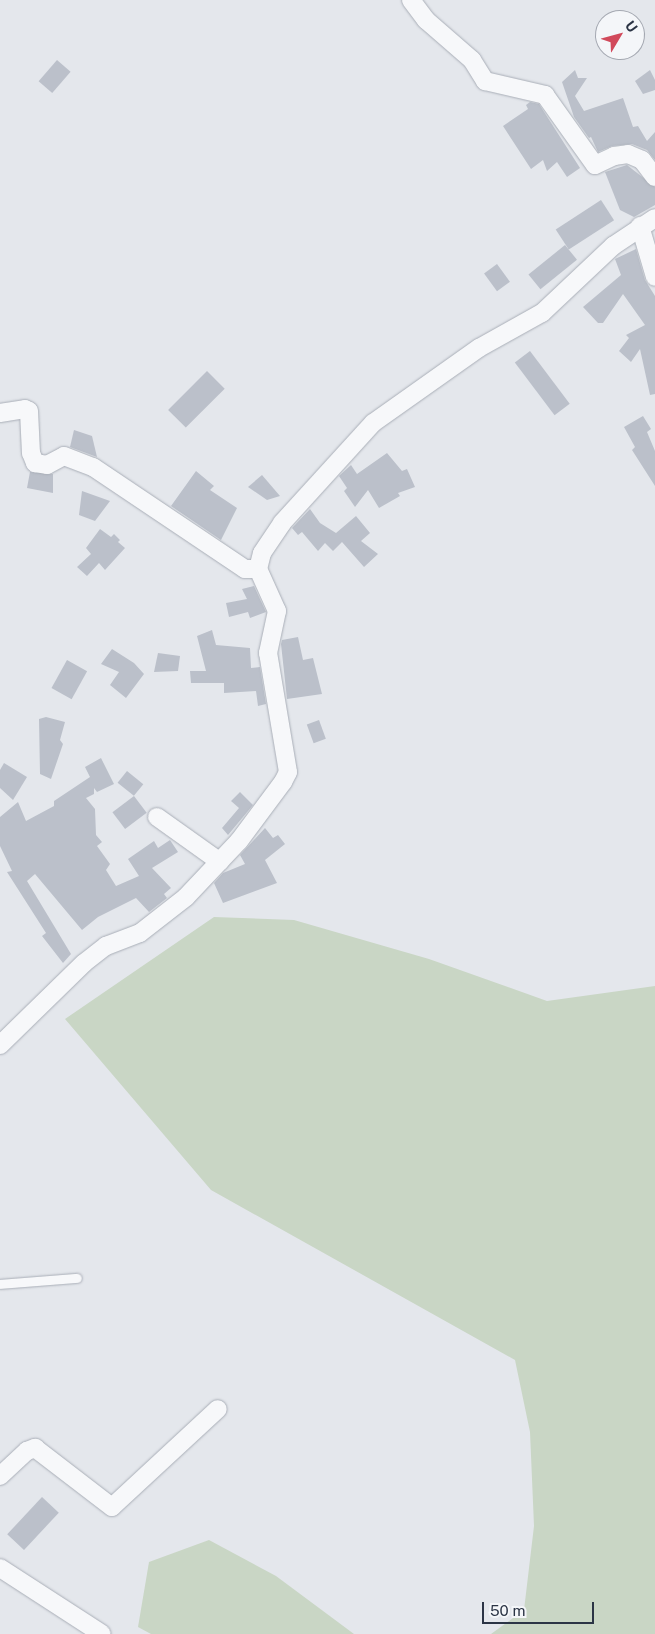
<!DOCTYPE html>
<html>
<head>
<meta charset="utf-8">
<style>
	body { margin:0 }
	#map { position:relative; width:655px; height:1634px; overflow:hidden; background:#e4e7ec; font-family:"Public Sans",sans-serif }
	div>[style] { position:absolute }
	.green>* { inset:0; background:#c9d6c5 }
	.building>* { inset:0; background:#bbc0ca; transform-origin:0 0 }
	.roads { filter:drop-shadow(0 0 1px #a9aeb7) drop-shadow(0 0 1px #a9aeb7) }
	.lane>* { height:9px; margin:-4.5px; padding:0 4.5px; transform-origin:4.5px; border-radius:4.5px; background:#f7f8fa }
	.street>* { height:18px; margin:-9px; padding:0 9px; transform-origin:9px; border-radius:9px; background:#f7f8fa }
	span { translate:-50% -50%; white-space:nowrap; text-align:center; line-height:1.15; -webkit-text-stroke:4px #f4f6f9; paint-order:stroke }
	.north { position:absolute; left:595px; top:10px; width:50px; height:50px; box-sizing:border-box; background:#f4f6f9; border:1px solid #a4a8b1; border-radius:50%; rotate:53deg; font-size:14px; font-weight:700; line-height:20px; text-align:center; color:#2b3445 }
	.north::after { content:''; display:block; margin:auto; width:18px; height:22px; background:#d1495b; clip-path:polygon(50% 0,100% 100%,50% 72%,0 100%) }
	.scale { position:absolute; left:482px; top:1602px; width:112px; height:22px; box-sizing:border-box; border:2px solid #2b3445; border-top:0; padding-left:6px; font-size:15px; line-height:18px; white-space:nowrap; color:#2b3445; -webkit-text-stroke:4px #f4f6f9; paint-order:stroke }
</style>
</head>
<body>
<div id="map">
	<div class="green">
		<i style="clip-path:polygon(214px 917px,294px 920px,429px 959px,547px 1001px,655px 986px,655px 1634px,491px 1634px,524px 1610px,534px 1526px,530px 1432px,515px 1360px,211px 1190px,65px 1019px)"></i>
		<i style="clip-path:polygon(209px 1540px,276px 1576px,354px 1634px,151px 1634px,138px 1627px,149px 1562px)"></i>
	</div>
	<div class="building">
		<i style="left:57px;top:60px;width:18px;height:28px;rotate:41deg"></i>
		<i style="clip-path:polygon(575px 70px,578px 78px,587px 78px,575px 96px,584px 111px,623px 98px,633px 127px,638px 126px,647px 141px,655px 132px,655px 160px,647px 150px,632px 144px,612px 146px,598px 152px,591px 137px,589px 138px,574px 117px,562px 82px)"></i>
		<i style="clip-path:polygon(650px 70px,655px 80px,655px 90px,643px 94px,635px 81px)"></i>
		<i style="clip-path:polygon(530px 102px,539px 104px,580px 168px,567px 177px,557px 162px,547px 171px,543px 160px,531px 169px,503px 126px,528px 109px,526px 105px)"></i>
		<i style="clip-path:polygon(627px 165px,655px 187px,655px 205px,634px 217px,620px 210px,605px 172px)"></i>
		<i style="left:601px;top:200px;width:24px;height:54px;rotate:57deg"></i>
		<i style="left:565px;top:245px;width:19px;height:47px;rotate:51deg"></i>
		<i style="clip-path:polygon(636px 249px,645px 280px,655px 296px,655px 394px,650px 395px,640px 349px,631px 362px,619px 351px,629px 338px,626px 335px,645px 325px,623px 294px,603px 323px,598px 323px,583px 307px,621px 275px,615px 259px)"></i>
		<i style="left:497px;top:264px;width:22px;height:16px;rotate:54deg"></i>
		<i style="left:530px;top:351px;width:66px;height:19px;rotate:53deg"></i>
		<i style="left:207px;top:371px;width:25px;height:55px;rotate:45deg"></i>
		<i style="clip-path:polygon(643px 416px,651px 429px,647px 432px,655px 451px,655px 486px,632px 450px,635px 447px,624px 427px)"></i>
		<i style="clip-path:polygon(74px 430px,92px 436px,97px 457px,70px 447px)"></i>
		<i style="clip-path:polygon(387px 453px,402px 471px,407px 469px,415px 487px,398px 493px,400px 496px,379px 508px,368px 490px,355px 507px,344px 491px,347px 488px,339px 476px,351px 465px,357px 474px)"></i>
		<i style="clip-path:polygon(196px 471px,214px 486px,210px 490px,237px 508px,221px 540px,171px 506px)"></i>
		<i style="clip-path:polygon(30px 472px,53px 474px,53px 493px,27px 488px)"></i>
		<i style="clip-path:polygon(262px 475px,280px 496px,267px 500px,248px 487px)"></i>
		<i style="clip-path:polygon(82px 491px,110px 501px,95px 521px,79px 515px)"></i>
		<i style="clip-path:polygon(310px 509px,320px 523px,336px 533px,356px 516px,370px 533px,361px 541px,378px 554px,364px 567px,342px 542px,333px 551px,325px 543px,318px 551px,302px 532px,298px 535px,292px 528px)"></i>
		<i style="clip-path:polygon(100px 529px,111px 537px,114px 534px,120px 540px,118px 542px,125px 548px,105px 570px,99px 563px,87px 576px,77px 567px,91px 554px,86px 548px)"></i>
		<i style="clip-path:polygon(254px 586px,266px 612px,250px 618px,248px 612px,229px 617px,226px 603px,247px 599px,242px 589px)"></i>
		<i style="clip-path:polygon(212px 630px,216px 645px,250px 648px,251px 668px,260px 667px,266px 704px,258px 706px,256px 691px,224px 693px,224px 683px,191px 683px,190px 671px,206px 671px,197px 636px)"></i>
		<i style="clip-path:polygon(298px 637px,303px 660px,313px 658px,322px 694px,287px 699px,281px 644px,282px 640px)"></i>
		<i style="clip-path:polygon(112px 649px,134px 663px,144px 674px,126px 698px,110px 685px,119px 672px,101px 664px)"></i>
		<i style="clip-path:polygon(158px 653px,180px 656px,178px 671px,154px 672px)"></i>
		<i style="left:67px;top:660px;width:23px;height:32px;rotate:29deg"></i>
		<i style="clip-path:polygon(46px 717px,65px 722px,60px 740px,63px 744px,51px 779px,40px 774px,39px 719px)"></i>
		<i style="left:319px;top:720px;width:20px;height:13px;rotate:70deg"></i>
		<i style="clip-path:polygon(101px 758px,114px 784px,97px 792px,94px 788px,94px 794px,86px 798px,95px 809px,96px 835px,102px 842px,97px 846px,110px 864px,106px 870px,116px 886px,139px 876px,128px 859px,154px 841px,158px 848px,170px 840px,178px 852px,152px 868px,171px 888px,164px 894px,167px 898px,149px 912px,136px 898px,98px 917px,82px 930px,35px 874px,27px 881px,71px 954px,63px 963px,42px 936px,46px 933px,7px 872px,12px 871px,0 846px,0 817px,18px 802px,26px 821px,54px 806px,54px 801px,90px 777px,85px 767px)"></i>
		<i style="clip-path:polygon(4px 763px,27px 777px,13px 800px,0 788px,0 770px)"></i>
		<i style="left:127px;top:771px;width:21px;height:15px;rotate:39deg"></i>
		<i style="clip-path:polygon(240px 792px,253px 805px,228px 835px,222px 828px,239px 808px,231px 801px)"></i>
		<i style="left:134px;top:796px;width:21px;height:27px;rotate:53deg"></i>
		<i style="clip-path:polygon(265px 828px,273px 838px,278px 835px,285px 844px,265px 860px,277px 883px,223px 903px,214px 883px,223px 873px,245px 864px,240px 855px)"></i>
		<i style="left:42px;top:1497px;width:23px;height:51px;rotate:43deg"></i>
	</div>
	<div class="roads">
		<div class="lane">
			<i style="left:0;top:1284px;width:77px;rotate:-4.5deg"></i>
		</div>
		<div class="street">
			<i style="left:411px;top:0;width:25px;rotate:53deg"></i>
			<i style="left:426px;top:20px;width:61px;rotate:41deg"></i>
			<i style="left:472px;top:60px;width:25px;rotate:58deg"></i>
			<i style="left:485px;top:81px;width:62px;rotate:13.1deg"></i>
			<i style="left:545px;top:95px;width:86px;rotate:54.5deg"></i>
			<i style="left:595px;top:165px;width:21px;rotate:-25deg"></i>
			<i style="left:614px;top:156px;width:14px;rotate:-8deg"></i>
			<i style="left:628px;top:154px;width:15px;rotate:23deg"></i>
			<i style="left:642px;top:160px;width:21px;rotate:53deg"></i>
			<i style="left:640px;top:226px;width:53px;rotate:73.6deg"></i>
			<i style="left:0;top:413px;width:25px;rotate:-9deg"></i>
			<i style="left:25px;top:409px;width:4px;rotate:27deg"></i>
			<i style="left:29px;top:411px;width:42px;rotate:87.3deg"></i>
			<i style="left:31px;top:453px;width:11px;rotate:68deg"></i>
			<i style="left:35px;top:463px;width:12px;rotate:9deg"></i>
			<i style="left:47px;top:465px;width:19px;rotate:-28deg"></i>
			<i style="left:64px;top:456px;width:31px;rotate:21deg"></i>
			<i style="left:93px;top:467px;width:183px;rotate:33.9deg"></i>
			<i style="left:245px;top:569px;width:13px"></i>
			<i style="left:157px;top:817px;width:77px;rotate:35.5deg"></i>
			<i style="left:0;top:1045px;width:117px;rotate:-44.3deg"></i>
			<i style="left:84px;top:963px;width:28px;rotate:-38deg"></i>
			<i style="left:106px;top:946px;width:36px;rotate:-21deg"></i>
			<i style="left:140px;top:933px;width:58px;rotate:-38deg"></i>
			<i style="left:186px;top:897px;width:77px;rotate:-46.6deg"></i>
			<i style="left:239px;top:841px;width:74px;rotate:-53.3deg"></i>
			<i style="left:283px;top:782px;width:11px;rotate:-63deg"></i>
			<i style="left:288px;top:772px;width:121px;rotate:-99.5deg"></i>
			<i style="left:268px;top:653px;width:43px;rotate:-77.9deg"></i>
			<i style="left:277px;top:611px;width:46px;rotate:-114.3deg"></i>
			<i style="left:258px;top:569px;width:16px;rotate:-76deg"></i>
			<i style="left:262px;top:553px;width:36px;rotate:-56deg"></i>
			<i style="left:282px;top:523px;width:135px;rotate:-47.7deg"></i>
			<i style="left:373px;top:423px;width:130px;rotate:-35.3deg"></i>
			<i style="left:479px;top:348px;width:72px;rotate:-29.1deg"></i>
			<i style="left:542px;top:313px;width:98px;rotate:-43.3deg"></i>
			<i style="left:613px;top:246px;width:50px;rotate:-33.7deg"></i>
			<i style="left:0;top:1476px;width:37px;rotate:-43deg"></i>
			<i style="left:27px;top:1451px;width:9px;rotate:-21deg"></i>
			<i style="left:35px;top:1448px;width:97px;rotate:37.5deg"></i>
			<i style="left:112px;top:1507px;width:144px;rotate:-42.8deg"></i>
			<i style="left:0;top:1568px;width:121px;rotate:32.9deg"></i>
		</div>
	</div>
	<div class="north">U</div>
	<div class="scale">50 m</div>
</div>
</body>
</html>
